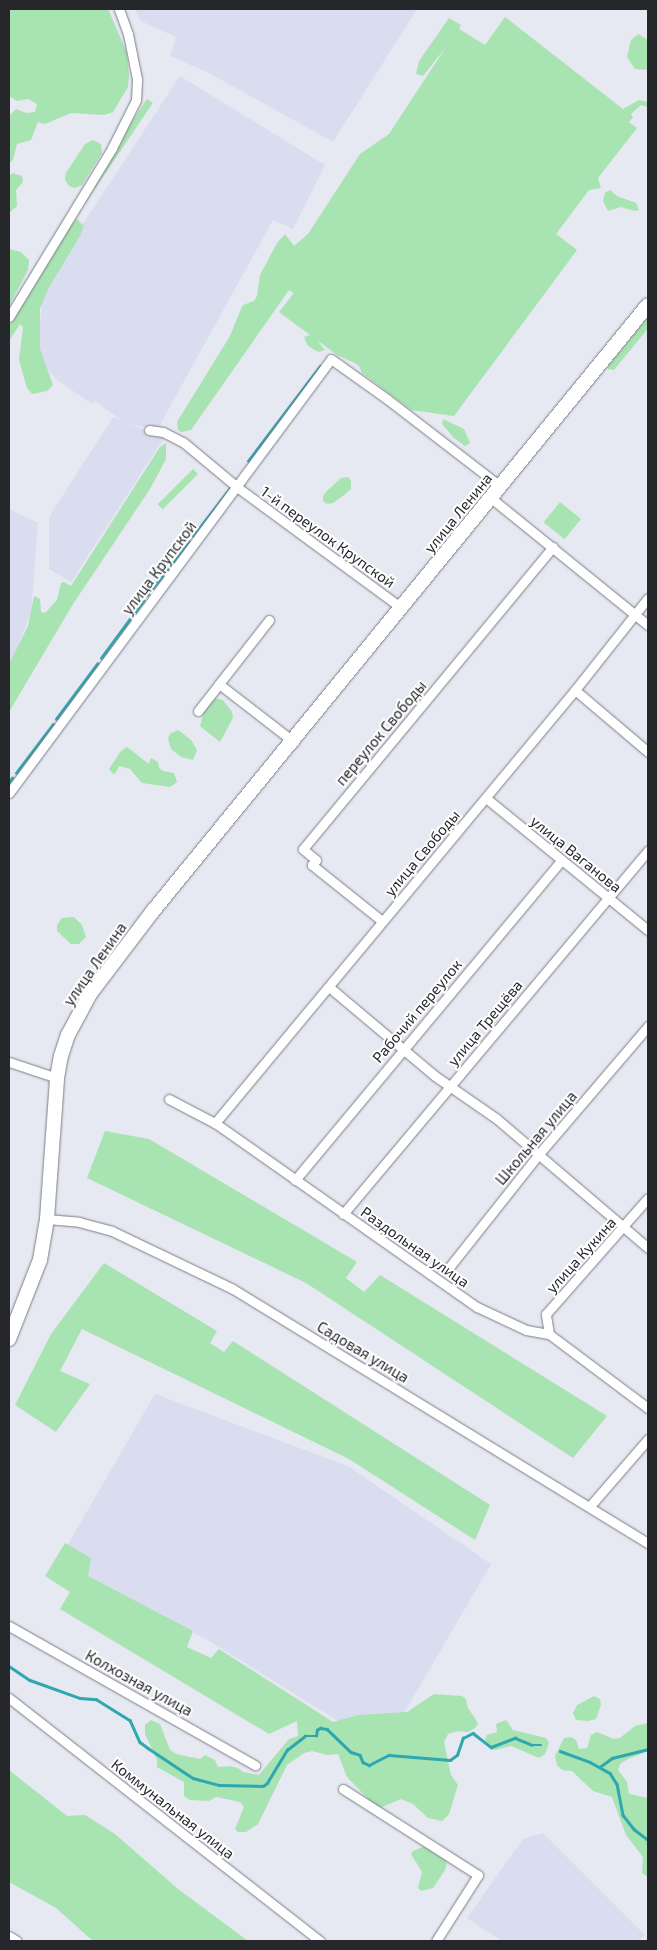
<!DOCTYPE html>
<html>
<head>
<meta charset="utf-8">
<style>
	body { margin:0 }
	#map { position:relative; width:657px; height:1950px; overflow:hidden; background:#e6e8f2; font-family:"Exo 2",sans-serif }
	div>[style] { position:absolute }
	.built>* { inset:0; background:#daddef }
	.green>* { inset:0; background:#a8e3b2; transform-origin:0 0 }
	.stream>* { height:2.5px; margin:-1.25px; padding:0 1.25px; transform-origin:1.25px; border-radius:1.25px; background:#2ea7af }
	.roads { filter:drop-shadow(0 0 1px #7b7d87) drop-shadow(0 0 1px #7b7d87) }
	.street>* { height:9px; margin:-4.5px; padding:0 4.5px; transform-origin:4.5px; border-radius:4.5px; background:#fff }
	.secondary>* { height:14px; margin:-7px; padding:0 7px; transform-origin:7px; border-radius:7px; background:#fff }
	span { translate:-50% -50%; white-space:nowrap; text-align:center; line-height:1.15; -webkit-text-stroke:4px #fff; paint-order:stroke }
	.street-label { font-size:15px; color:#26272b }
	.frame { position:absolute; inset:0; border:10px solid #26272b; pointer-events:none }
</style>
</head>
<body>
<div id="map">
	<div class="built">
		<i style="clip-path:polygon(135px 9px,417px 9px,333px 142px,207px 72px,170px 56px,176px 37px,141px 21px)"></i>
		<i style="clip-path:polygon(180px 76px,325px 165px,293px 229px,273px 220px,157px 430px,130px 424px,164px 438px,71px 582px,49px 569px,49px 517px,113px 417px,121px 420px,95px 401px,92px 404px,57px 380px,45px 367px,38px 349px,43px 291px,84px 222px)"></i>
		<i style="clip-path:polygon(9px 509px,38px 523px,31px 613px,9px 667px)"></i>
		<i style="clip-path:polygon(155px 1394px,348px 1466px,491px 1564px,383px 1749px,206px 1639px,57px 1563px)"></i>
		<i style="clip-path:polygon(543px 1833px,645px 1935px,638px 1941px,502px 1941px,467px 1918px,523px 1839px)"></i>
	</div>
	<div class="green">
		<i style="clip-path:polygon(14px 9px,108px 9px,127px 53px,129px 76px,128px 87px,113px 112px,104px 115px,71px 113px,45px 124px,38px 122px,31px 140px,17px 144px,13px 160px,9px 163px,9px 116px,16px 109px,26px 113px,35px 112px,37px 104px,28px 99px,17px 101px,9px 96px,9px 11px)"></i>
		<i style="clip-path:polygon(505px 17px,623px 109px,639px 100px,648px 102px,648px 107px,641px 105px,631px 114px,633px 117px,629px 122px,637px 128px,598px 178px,601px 188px,589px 190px,556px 234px,577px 250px,454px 416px,411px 410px,362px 373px,359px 366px,355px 363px,337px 355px,317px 340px,325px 350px,318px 352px,308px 346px,304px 337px,310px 335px,279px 312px,294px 293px,289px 290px,191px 430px,181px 432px,178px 430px,177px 422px,230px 336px,241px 309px,243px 305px,254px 301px,257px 296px,260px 275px,277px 243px,285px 234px,294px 246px,308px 234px,360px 154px,389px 134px,446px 47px,423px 76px,416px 74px,419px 61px,449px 18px,461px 25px,459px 29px,485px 45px)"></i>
		<i style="clip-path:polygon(638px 34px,648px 40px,648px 70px,635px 69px,627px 57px,631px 40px)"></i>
		<i style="left:147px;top:99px;width:7px;height:120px;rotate:34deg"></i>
		<i style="clip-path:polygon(93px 140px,101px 144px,102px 153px,82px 185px,75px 188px,69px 186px,65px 180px,66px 173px,85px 144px)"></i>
		<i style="clip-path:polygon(13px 173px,22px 176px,23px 182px,16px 190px,17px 206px,9px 213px,9px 176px)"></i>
		<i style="clip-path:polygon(610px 190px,617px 196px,636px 203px,639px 210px,634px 211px,621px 207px,608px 211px,603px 201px,605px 193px)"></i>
		<i style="clip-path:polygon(77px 219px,84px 226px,80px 236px,48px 289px,40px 309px,40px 349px,53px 385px,47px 391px,32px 394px,27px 388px,19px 360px,23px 327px,20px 324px,9px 341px,9px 326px,70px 226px)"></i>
		<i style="clip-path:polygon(9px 249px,21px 252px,29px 260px,28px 270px,9px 306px)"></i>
		<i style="clip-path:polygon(648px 317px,648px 328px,646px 331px,614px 370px,608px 369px,608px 366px)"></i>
		<i style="clip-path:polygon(443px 419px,464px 429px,470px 443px,465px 446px,454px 438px,442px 424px)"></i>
		<i style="clip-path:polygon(166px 443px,166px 459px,150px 489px,73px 604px,9px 712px,9px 664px,28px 626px,34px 596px,40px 599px,41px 612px,45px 613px,57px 600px,61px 583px,64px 582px,71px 586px,160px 447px)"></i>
		<i style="left:193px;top:469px;width:7px;height:50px;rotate:45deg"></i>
		<i style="clip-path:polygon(348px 477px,351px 481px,351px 489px,344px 495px,333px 503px,327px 504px,323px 501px,323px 496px,327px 491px,341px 478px)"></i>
		<i style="left:560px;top:502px;width:27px;height:26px;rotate:39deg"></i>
		<i style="clip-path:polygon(214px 698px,223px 700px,232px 712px,233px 718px,220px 742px,200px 726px,207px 701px)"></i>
		<i style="clip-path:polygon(178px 730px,191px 740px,197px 750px,193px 760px,181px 757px,171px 749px,168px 738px,170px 734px)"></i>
		<i style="clip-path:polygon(127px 747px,149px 764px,151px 758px,158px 762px,159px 768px,163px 771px,174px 773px,177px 782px,170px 787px,142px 783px,130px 769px,119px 766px,115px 774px,112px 773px,109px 769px,121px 751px)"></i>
		<i style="clip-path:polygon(74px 917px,82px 925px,86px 937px,79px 944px,71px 944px,57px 931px,57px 925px,62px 918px)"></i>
		<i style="clip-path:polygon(105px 1131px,149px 1139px,357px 1262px,346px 1278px,364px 1292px,380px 1275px,607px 1416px,573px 1458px,306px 1283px,87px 1178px)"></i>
		<i style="clip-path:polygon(104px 1263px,217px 1331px,210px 1343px,224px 1352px,233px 1341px,490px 1505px,475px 1540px,349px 1459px,82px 1329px,60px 1371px,90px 1384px,56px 1432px,15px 1405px,51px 1334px)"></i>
		<i style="clip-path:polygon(65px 1543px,91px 1558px,88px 1576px,193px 1631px,187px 1647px,211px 1658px,219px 1649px,333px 1722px,358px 1715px,407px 1712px,434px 1694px,462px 1696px,466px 1699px,468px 1708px,478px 1723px,475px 1728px,468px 1732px,458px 1731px,448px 1734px,444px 1742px,451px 1775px,458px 1785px,449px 1814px,442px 1821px,428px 1818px,413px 1804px,401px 1799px,382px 1807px,373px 1804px,347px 1777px,338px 1754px,327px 1755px,312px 1751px,304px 1753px,287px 1765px,258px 1824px,246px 1832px,238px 1832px,235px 1829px,244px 1807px,240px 1802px,216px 1797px,209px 1801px,190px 1800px,184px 1796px,184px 1782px,157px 1767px,157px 1760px,145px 1734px,145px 1725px,151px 1720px,160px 1724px,170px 1750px,176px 1754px,200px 1759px,205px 1755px,215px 1760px,218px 1767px,231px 1766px,240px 1769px,243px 1772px,259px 1775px,289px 1739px,298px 1736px,297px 1721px,269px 1734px,60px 1609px,70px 1592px,45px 1576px)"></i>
		<i style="clip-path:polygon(594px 1696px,600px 1699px,601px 1705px,596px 1719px,588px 1721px,576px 1720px,573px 1713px,577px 1705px)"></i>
		<i style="clip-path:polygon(506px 1720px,513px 1730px,546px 1738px,549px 1743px,545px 1754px,539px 1758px,511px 1746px,495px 1750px,490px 1749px,485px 1739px,487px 1735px,497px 1732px,496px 1724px)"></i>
		<i style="clip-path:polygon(648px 1723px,648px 1751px,626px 1760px,620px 1764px,618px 1770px,627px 1782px,629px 1794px,648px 1798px,648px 1877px,642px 1873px,643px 1857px,626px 1835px,612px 1797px,593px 1791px,572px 1771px,562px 1770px,557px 1765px,555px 1756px,564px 1738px,571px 1737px,576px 1740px,579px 1749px,587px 1748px,591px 1735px,597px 1732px,614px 1739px,620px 1738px,635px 1726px)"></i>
		<i style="clip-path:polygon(9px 1770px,67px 1816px,85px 1815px,115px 1834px,178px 1889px,248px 1941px,93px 1941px,56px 1908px,9px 1882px)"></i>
		<i style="clip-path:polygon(425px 1846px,438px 1852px,447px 1862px,445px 1870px,433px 1888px,421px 1891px,418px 1888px,422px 1872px,411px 1854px,413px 1851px)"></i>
	</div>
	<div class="stream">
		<i style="left:248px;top:461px;width:119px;rotate:-52.8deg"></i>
		<i style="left:193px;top:536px;width:62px;rotate:-52.2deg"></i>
		<i style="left:147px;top:595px;width:68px;rotate:-51.6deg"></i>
		<i style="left:101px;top:658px;width:71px;rotate:-53.6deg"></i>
		<i style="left:56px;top:719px;width:69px;rotate:-53.3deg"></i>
		<i style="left:16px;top:773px;width:61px;rotate:-52.9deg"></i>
		<i style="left:9px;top:782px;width:5px;rotate:-53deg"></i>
		<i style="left:9px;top:1666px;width:25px;rotate:34deg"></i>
		<i style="left:30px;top:1680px;width:53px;rotate:19.8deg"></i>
		<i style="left:80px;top:1698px;width:16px;rotate:4deg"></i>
		<i style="left:96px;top:1699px;width:40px;rotate:32deg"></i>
		<i style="left:130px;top:1720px;width:24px;rotate:66deg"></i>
		<i style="left:140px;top:1742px;width:10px;rotate:37deg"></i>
		<i style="left:148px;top:1748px;width:54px;rotate:33.7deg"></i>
		<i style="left:193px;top:1778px;width:27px;rotate:15deg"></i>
		<i style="left:219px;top:1785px;width:44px;rotate:1.3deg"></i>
		<i style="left:263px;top:1786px;width:5px;rotate:-37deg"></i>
		<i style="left:267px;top:1783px;width:39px;rotate:-59deg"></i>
		<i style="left:287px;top:1750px;width:23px;rotate:-38deg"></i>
		<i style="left:305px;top:1736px;width:11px"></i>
		<i style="left:316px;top:1736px;width:6px;rotate:-81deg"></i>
		<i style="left:317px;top:1730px;width:4px;rotate:-34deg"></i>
		<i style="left:320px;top:1728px;width:7px;rotate:8deg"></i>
		<i style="left:327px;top:1729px;width:33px;rotate:44deg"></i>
		<i style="left:351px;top:1752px;width:9px;rotate:18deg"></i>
		<i style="left:360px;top:1755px;width:8px;rotate:67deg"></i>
		<i style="left:363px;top:1762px;width:7px;rotate:27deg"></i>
		<i style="left:369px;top:1765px;width:22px;rotate:-27deg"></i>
		<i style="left:389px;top:1755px;width:61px;rotate:4.7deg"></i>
		<i style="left:450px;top:1760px;width:9px;rotate:-36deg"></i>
		<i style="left:457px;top:1755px;width:18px;rotate:-71deg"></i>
		<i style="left:463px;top:1738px;width:11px;rotate:-27deg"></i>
		<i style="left:473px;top:1733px;width:23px;rotate:38deg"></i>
		<i style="left:491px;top:1747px;width:26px;rotate:-21deg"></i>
		<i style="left:515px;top:1738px;width:18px;rotate:22deg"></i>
		<i style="left:532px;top:1745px;width:9px"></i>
		<i style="left:560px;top:1751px;width:32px;rotate:20deg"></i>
		<i style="left:590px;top:1762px;width:23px;rotate:29deg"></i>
		<i style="left:610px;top:1773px;width:13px;rotate:58deg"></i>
		<i style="left:617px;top:1784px;width:32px;rotate:79deg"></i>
		<i style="left:623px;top:1815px;width:18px;rotate:52deg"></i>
		<i style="left:634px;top:1829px;width:18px;rotate:38deg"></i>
		<i style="left:601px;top:1766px;width:14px;rotate:-36deg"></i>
		<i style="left:612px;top:1758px;width:37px;rotate:-14deg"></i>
	</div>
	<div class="roads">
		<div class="street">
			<i style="left:9px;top:317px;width:198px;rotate:-58.6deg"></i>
			<i style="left:112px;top:148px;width:54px;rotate:-63.4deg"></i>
			<i style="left:136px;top:100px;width:21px;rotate:-87deg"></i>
			<i style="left:137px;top:79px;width:46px;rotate:-101.3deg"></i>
			<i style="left:128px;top:34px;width:27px;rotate:-110deg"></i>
			<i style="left:149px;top:430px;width:14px;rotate:8deg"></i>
			<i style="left:163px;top:432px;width:22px;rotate:27deg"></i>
			<i style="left:183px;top:442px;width:70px;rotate:39.8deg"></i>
			<i style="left:237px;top:487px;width:205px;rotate:36.3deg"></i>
			<i style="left:491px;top:498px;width:202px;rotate:39deg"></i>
			<i style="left:269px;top:620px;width:81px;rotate:128deg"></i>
			<i style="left:219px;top:684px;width:95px;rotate:37.7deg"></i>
			<i style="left:575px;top:690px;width:96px;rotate:40.3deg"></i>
			<i style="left:198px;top:711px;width:34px;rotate:-52deg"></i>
			<i style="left:9px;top:793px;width:540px;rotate:-53.43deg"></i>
			<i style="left:331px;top:359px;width:69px;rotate:35.5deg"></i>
			<i style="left:387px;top:399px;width:143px;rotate:37.6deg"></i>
			<i style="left:486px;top:798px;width:209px;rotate:39.2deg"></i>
			<i style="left:382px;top:921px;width:90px;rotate:-141.3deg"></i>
			<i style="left:312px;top:865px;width:6px;rotate:-51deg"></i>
			<i style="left:316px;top:860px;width:17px;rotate:-140deg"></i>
			<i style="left:303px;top:849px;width:392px;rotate:-50.4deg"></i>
			<i style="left:329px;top:987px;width:138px;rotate:40deg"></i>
			<i style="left:435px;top:1076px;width:75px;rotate:34.7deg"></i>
			<i style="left:497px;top:1119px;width:199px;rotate:40.5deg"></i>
			<i style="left:9px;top:1062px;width:51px;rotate:18.4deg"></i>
			<i style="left:169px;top:1099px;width:52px;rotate:27.6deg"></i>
			<i style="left:215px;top:1123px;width:320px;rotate:35.1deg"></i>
			<i style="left:477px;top:1307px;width:54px;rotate:25.1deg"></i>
			<i style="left:526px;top:1330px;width:23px;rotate:10deg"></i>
			<i style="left:549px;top:1334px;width:124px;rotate:36.8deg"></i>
			<i style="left:215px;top:1123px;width:563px;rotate:-50.26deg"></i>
			<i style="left:575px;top:690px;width:117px;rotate:-51.6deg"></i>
			<i style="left:295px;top:1180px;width:415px;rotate:-50.2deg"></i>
			<i style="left:343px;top:1214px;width:475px;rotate:-50deg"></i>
			<i style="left:47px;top:1219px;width:32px;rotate:5deg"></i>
			<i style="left:79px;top:1222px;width:34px;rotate:15deg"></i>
			<i style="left:112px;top:1231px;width:134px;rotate:25.6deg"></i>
			<i style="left:233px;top:1289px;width:487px;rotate:31.5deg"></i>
			<i style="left:447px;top:1270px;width:147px;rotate:-51.6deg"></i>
			<i style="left:538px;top:1155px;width:170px;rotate:-49.5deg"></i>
			<i style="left:549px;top:1334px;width:20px;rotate:-99deg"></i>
			<i style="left:546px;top:1314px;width:154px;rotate:-48.7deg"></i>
			<i style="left:590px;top:1506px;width:89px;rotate:-49.1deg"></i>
			<i style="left:9px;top:1626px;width:283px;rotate:29.5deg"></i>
			<i style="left:9px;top:1698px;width:395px;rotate:38deg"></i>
			<i style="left:343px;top:1789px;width:160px;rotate:32.5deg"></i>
			<i style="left:478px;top:1875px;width:78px;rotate:122.5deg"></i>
			<i style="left:9px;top:1936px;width:9px;rotate:32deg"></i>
		</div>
		<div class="secondary">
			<i style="left:9px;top:1339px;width:85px;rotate:-68.6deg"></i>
			<i style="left:40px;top:1260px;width:42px;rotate:-80.3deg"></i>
			<i style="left:47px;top:1219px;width:141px;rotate:-85.9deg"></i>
			<i style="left:57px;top:1078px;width:22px;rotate:-80deg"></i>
			<i style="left:61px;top:1056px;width:22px;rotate:-72deg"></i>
			<i style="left:68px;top:1035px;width:47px;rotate:-61.8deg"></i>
			<i style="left:90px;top:994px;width:104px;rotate:-52.8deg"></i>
			<i style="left:153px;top:911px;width:782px;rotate:-50.76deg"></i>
		</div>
	</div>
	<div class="street-label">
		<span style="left:458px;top:513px;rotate:-51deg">улица Ленина</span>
		<span style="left:328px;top:537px;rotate:36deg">1-й переулок Крупской</span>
		<span style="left:159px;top:568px;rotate:-53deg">улица Крупской</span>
		<span style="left:381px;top:733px;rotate:-50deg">переулок Свободы</span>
		<span style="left:422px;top:853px;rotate:-50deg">улица Свободы</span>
		<span style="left:576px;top:854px;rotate:39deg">улица Ваганова</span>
		<span style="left:95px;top:964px;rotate:-55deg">улица Ленина</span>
		<span style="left:417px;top:1011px;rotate:-50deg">Рабочий переулок</span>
		<span style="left:485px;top:1023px;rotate:-50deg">улица Трещёва</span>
		<span style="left:536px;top:1138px;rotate:-50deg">Школьная улица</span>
		<span style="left:415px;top:1247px;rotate:35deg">Раздольная улица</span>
		<span style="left:581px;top:1255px;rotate:-48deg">улица Кукина</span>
		<span style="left:363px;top:1352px;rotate:31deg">Садовая улица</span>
		<span style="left:139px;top:1683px;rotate:29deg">Колхозная улица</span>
		<span style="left:173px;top:1809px;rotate:38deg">Коммунальная улица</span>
	</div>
	<div class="frame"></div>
</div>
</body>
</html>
